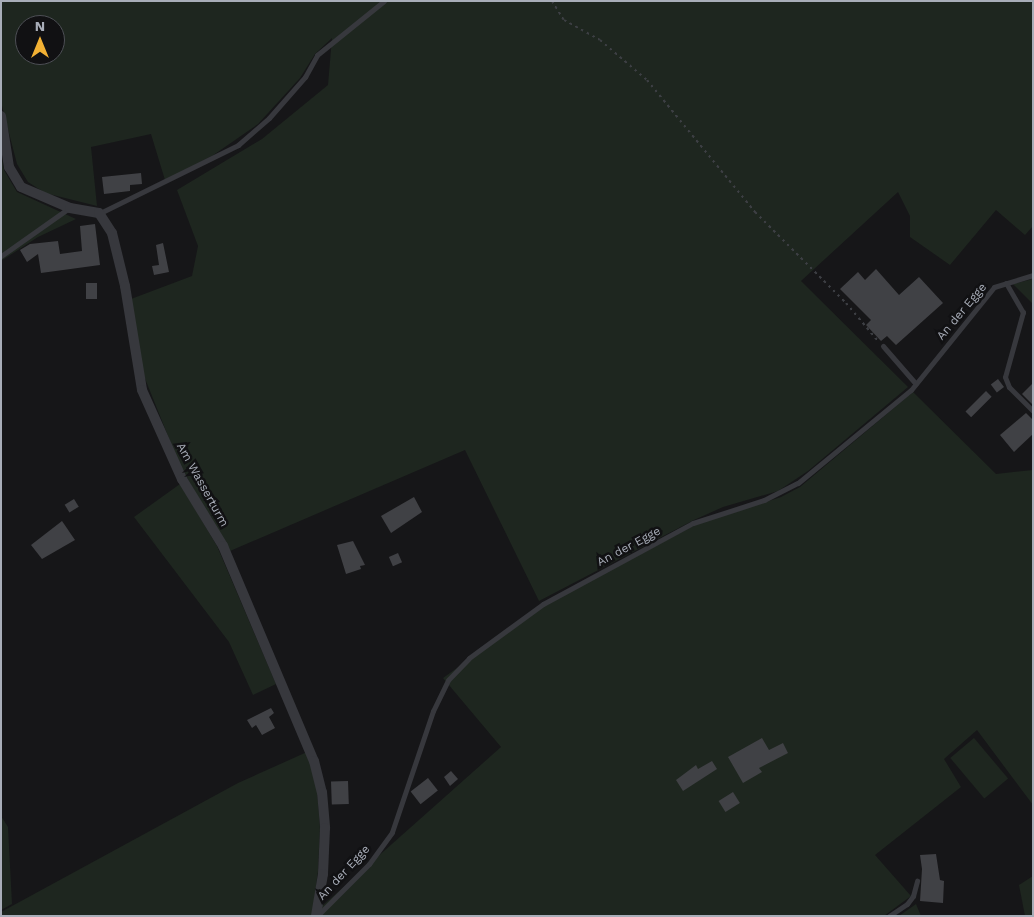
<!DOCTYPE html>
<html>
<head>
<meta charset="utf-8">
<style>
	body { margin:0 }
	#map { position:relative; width:1034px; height:917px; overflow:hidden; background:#161618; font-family:"Work Sans",sans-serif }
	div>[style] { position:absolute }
	.green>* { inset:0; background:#1e261f; transform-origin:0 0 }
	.building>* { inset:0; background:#404145; transform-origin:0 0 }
	.path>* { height:2px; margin-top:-1px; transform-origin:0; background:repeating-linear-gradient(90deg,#3d3f44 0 2.5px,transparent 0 6.5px) }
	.service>* { height:5px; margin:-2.5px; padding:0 2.5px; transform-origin:2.5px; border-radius:2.5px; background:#37383d }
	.minor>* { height:10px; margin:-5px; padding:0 5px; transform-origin:5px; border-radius:5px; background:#37383d }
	span { translate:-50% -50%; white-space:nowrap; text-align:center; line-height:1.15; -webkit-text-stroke:5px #111113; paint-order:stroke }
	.street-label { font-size:12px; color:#a8adb8 }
	.frame { position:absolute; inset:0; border:2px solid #a8adb8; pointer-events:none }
	.north { position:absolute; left:15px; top:15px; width:50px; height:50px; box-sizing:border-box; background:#111113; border:1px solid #4d4f55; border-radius:50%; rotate:0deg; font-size:14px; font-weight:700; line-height:20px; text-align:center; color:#a8adb8 }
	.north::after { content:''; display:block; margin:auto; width:18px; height:22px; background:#f2b134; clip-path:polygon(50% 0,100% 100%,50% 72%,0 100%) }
</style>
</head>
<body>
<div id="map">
	<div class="green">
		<i style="clip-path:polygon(evenodd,1px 1px,1033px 1px,1033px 226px,1025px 235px,996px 210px,950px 265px,910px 237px,910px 216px,898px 192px,801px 281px,908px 387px,808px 471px,778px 491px,723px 507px,694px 520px,539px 601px,465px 450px,230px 551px,180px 466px,140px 366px,131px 299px,192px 276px,198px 246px,177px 190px,262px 139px,328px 85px,332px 38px,315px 54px,300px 78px,258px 124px,212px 156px,165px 180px,151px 134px,91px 147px,97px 206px,45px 193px,28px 182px,17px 164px,1px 102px,1px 1px,25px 25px,55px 25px,55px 55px,25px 55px,25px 25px)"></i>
		<i style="clip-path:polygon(1px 154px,4px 170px,17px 192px,76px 219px,38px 237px,1px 261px)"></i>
		<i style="clip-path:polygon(1033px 279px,1033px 304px,1013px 284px)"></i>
		<i style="clip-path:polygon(913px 392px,996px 474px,1033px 470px,1033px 805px,977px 730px,944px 759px,961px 787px,875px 855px,911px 896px,884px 916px,319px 916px,320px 908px,501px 747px,443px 678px,542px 607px,695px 525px,781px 497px,800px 487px)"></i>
		<i style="clip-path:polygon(180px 484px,217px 546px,276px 684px,253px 695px,229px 642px,134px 517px)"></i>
		<i style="left:974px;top:738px;width:53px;height:31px;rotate:50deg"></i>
		<i style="clip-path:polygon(307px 752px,317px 790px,320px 827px,318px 871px,312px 916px,1px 916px,1px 912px,238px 783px)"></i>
		<i style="clip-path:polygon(1px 816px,8px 827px,12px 904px,1px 910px)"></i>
		<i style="clip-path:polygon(1033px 876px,1033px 916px,1025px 916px,1019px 885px)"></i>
		<i style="clip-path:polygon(916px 904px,921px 916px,899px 916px)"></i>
	</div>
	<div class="building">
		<i style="clip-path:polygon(141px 173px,142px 184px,130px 185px,130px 191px,104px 194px,102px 177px)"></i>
		<i style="clip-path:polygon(95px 224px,100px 265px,41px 273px,38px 254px,27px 262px,20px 250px,30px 244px,58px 241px,60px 254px,82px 251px,80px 226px)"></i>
		<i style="clip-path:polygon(163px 243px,169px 272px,154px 275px,152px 266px,159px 265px,156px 245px)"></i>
		<i style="clip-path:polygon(876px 269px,899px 295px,919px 277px,943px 303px,896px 345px,887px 336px,881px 341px,866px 325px,871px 320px,840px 289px,858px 272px,865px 280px)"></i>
		<i style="left:86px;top:283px;width:11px;height:16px"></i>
		<i style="left:998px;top:379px;width:10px;height:9px;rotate:53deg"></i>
		<i style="clip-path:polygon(1033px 383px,1033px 405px,1022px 394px)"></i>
		<i style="left:986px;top:391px;width:8px;height:29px;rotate:45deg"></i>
		<i style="clip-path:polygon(1026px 413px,1033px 420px,1033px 434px,1014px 452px,1000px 435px)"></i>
		<i style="clip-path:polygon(414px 497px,422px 512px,391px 533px,381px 516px)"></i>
		<i style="left:74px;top:499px;width:9px;height:11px;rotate:58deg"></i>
		<i style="clip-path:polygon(62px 521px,75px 540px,42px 559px,31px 545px)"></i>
		<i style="clip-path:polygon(353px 541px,365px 565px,360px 566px,361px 569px,346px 574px,337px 545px)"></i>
		<i style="left:398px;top:553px;width:10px;height:10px;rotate:66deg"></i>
		<i style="clip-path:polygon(271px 708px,274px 713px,269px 717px,275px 728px,262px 735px,256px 725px,252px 728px,247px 720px)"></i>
		<i style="clip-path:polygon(762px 738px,769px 750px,783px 743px,788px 753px,759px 768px,762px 772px,743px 783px,728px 757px)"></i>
		<i style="clip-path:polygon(712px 761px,717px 769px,683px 791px,676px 780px,696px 765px,698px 769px)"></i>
		<i style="clip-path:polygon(451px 771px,458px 779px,450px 786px,444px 777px)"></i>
		<i style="left:428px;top:778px;width:16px;height:22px;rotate:52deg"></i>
		<i style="left:348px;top:781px;width:23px;height:17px;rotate:88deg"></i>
		<i style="left:733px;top:792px;width:13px;height:17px;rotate:58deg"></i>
		<i style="clip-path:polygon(936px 854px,940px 880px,944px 881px,943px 903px,920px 901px,922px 869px,920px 855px)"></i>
	</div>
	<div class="path">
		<i style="left:552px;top:1px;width:22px;rotate:58deg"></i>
		<i style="left:564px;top:20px;width:41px;rotate:29.1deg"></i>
		<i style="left:600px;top:40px;width:62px;rotate:40.4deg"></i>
		<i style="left:647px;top:80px;width:171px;rotate:50.7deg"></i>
		<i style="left:755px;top:212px;width:129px;rotate:45deg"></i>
		<i style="left:846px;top:303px;width:50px;rotate:49.9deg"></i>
	</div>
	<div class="service">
		<i style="left:100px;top:213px;width:154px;rotate:-26.2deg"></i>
		<i style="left:238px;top:145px;width:41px;rotate:-41.1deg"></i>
		<i style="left:269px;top:118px;width:55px;rotate:-48.7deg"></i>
		<i style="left:305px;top:77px;width:25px;rotate:-61deg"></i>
		<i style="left:317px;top:55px;width:86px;rotate:-38.9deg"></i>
		<i style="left:1px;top:256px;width:83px;rotate:-35.2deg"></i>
		<i style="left:1006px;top:283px;width:34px;rotate:60deg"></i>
		<i style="left:1023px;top:312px;width:67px;rotate:105.5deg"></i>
		<i style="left:1005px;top:377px;width:11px;rotate:68deg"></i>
		<i style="left:1009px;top:387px;width:34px;rotate:45deg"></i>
		<i style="left:883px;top:346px;width:50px;rotate:49deg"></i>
		<i style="left:319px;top:914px;width:71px;rotate:-45deg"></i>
		<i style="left:369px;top:864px;width:39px;rotate:-54deg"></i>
		<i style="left:392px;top:832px;width:128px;rotate:-71.3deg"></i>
		<i style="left:433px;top:711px;width:34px;rotate:-64deg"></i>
		<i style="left:448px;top:680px;width:30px;rotate:-46deg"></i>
		<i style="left:469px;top:658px;width:92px;rotate:-36.1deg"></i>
		<i style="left:543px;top:604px;width:170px;rotate:-28.4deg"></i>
		<i style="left:693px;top:523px;width:75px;rotate:-17.9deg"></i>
		<i style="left:764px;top:500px;width:38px;rotate:-27deg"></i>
		<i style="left:798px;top:483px;width:146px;rotate:-39.5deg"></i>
		<i style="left:911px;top:390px;width:132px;rotate:-51.1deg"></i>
		<i style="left:994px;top:287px;width:41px;rotate:-17.1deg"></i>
		<i style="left:889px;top:916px;width:22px;rotate:-34deg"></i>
		<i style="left:907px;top:904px;width:10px;rotate:-53deg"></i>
		<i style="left:913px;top:896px;width:16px;rotate:-75deg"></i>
	</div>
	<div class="minor">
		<i style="left:1px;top:116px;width:52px;rotate:81.1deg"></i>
		<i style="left:9px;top:167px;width:23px;rotate:59deg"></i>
		<i style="left:21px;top:187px;width:53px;rotate:23.2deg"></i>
		<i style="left:70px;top:208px;width:29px;rotate:10deg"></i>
		<i style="left:99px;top:213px;width:24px;rotate:57deg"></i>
		<i style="left:112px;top:233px;width:55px;rotate:76.2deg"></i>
		<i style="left:125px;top:286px;width:105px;rotate:80.7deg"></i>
		<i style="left:142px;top:390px;width:98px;rotate:65.8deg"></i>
		<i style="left:182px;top:479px;width:79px;rotate:58.5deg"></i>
		<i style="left:223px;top:546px;width:233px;rotate:67.1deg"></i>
		<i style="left:314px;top:761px;width:32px;rotate:76deg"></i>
		<i style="left:322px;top:792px;width:36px;rotate:85deg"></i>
		<i style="left:325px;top:828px;width:46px;rotate:92.5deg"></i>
		<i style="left:323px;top:874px;width:43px;rotate:99.5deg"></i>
	</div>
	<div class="street-label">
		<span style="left:962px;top:312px;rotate:-50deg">An der Egge</span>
		<span style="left:202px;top:485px;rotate:61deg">Am Wasserturm</span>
		<span style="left:629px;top:547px;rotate:-28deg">An der Egge</span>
		<span style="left:344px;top:873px;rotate:-47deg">An der Egge</span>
	</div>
	<div class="frame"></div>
	<div class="north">N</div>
</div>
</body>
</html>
